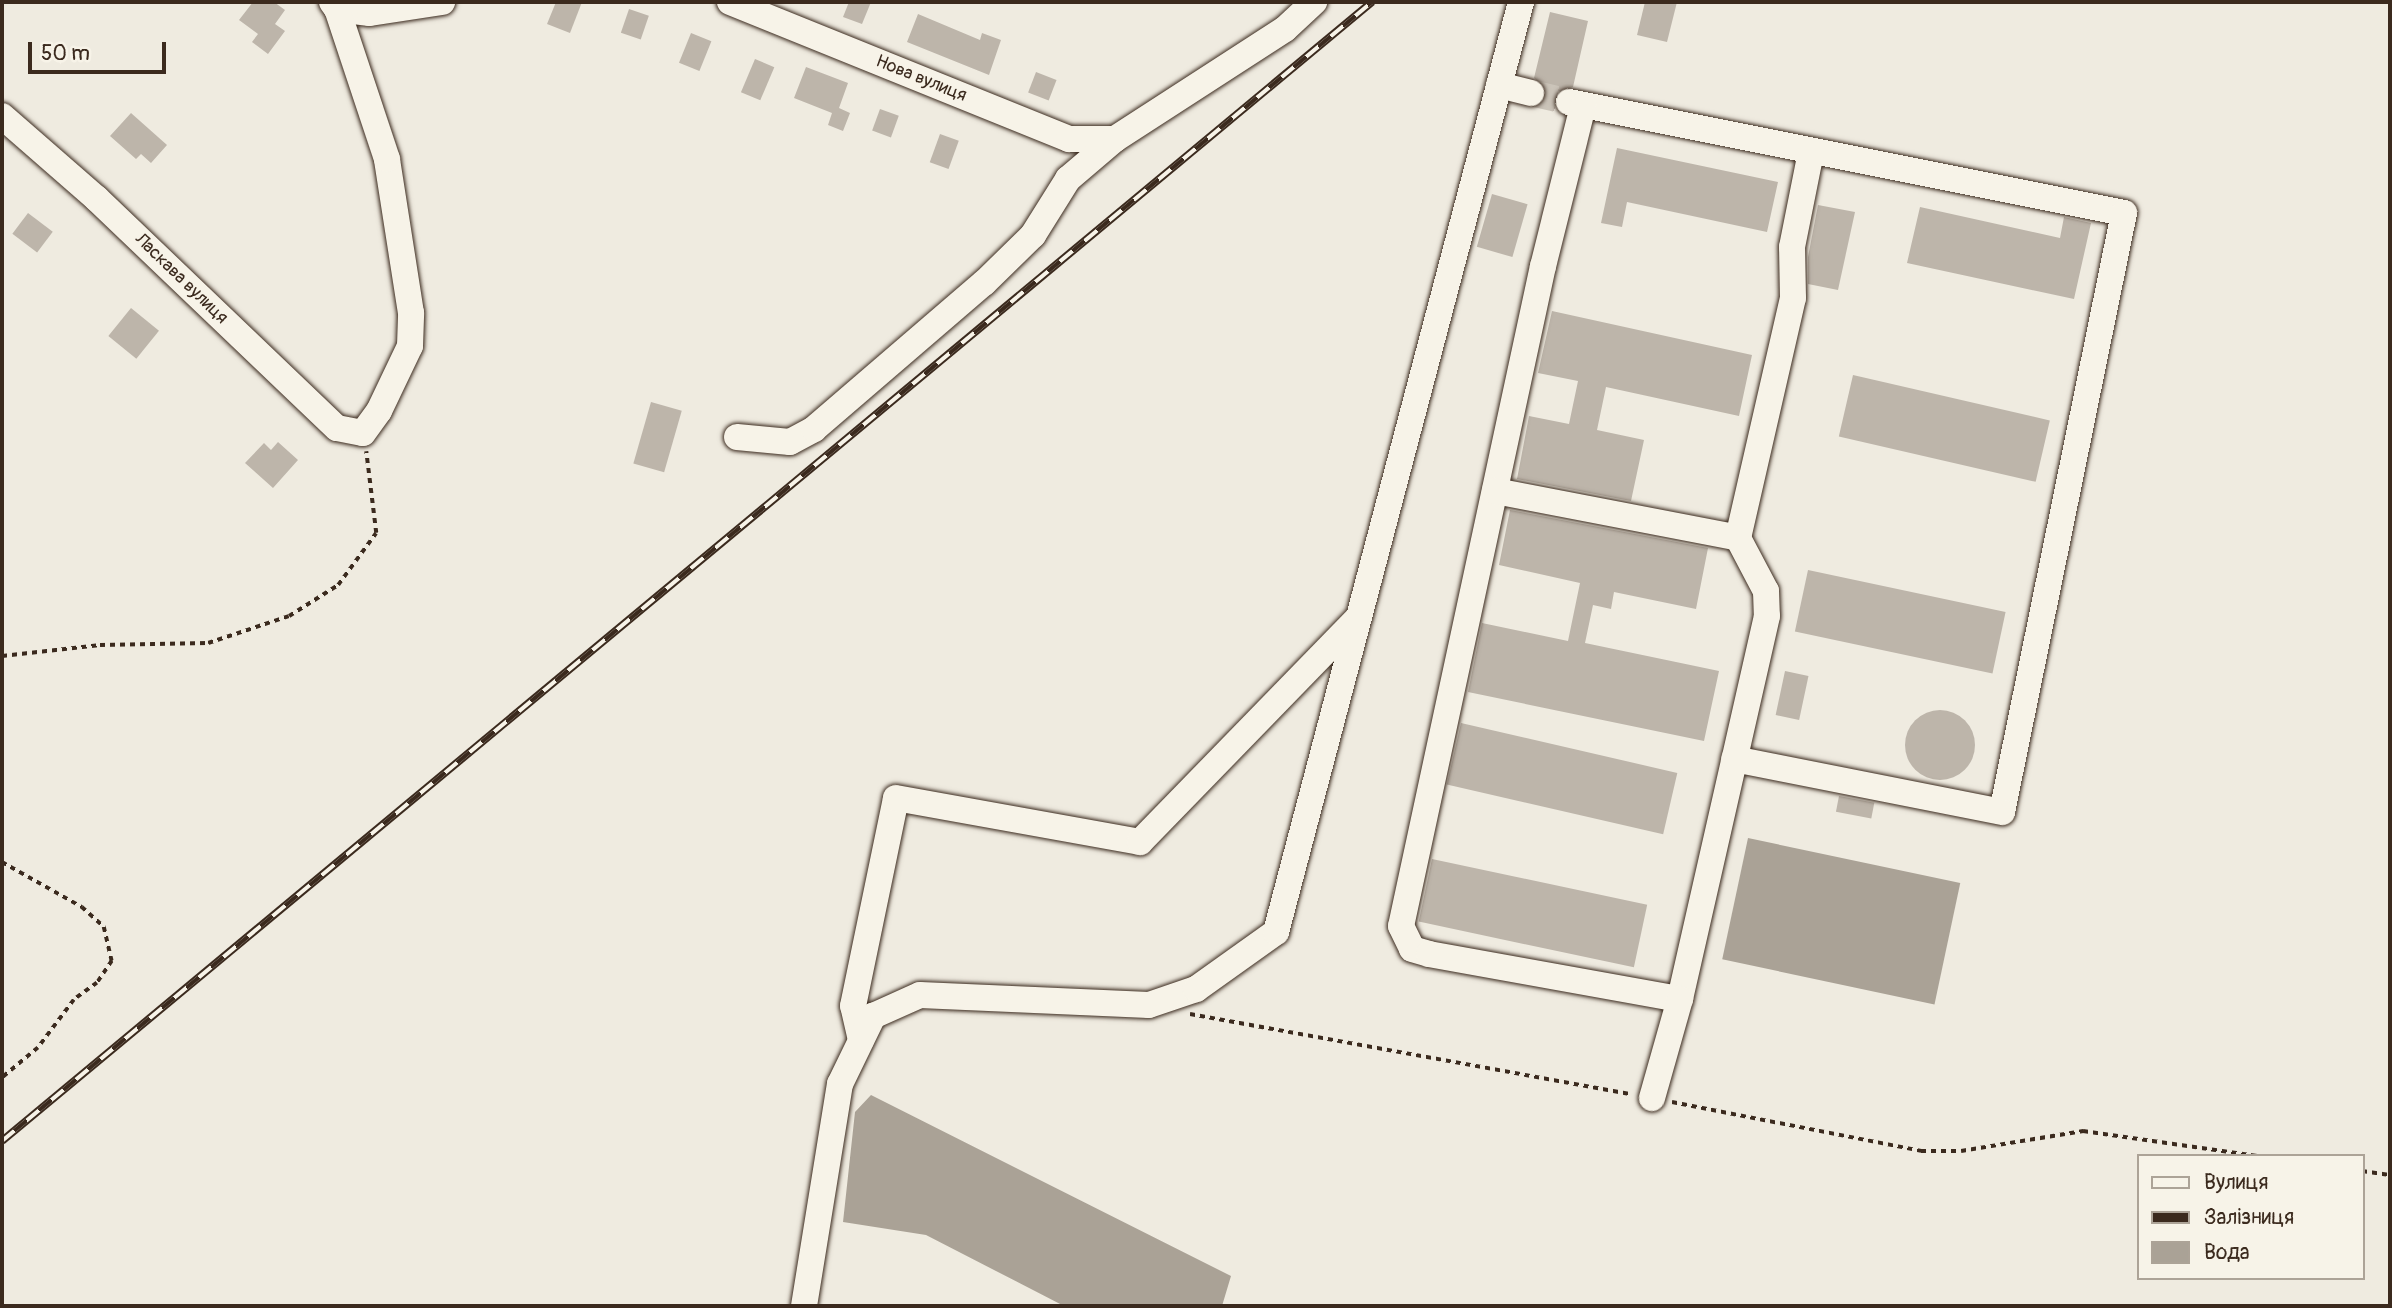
<!DOCTYPE html>
<html>
<head>
<meta charset="utf-8">
<style>
	body { margin:0 }
	#map { position:relative; width:2392px; height:1308px; overflow:hidden; background:#efebe0; font-family:Pangolin,sans-serif }
	div>[style] { position:absolute }
	.water>* { inset:0; background:#aaa296; transform-origin:0 0 }
	.building>* { inset:0; background:#bdb5aa; transform-origin:0 0 }
	.round { border-radius:50% }
	.minor-tunnel>* { height:26px; margin-top:-13px; transform-origin:0; background:repeating-linear-gradient(90deg,#cbc4b9 0 26px,transparent 0 39px) }
	.path>* { height:3.5px; margin-top:-1.75px; transform-origin:0; background:repeating-linear-gradient(90deg,#3b2a1e 0 5px,transparent 0 10px) }
	.roads { filter:drop-shadow(0 0 2px #3b2a1e) drop-shadow(0 0 2px #3b2a1e) }
	.minor>* { height:26px; margin:-13px; padding:0 13px; transform-origin:13px; border-radius:13px; background:#f7f3e8 }
	.rail>* { height:8px; margin-top:-4px; transform-origin:0; background:repeating-linear-gradient(90deg,#f7f3e8 0 16px,#3b2a1e 0 32px); box-sizing:border-box; border-block:2px solid #3b2a1e }
	span { translate:-50% -50%; white-space:nowrap; text-align:center; line-height:1.15; -webkit-text-stroke:5px #f7f3e8; paint-order:stroke }
	.street-label { font-size:18px; color:#3b2a1e }
	.frame { position:absolute; inset:0; border:4px solid #3b2a1e; pointer-events:none }
	.legend { position:absolute; left:2137px; top:1154px; width:228px; height:126px; box-sizing:border-box; background:#f7f3e8; border:2px solid #aca397; margin:0; padding:9px 12px; list-style:none; font-size:21px; color:#3b2a1e }
	.legend li { display:flex; align-items:center; gap:14px; height:35px }
	.legend b { width:35px; border:2px solid #aca397 }
	.scale { position:absolute; left:28px; top:42px; width:138px; height:32px; box-sizing:border-box; border:4px solid #3b2a1e; border-top:0; padding-left:9px; font-size:21px; line-height:24px; white-space:nowrap; color:#3b2a1e; -webkit-text-stroke:5px #f7f3e8; paint-order:stroke }
</style>
</head>
<body>
<div id="map">
	<div class="water">
		<i style="left:1748px;top:838px;width:217px;height:124px;rotate:12deg"></i>
		<i style="clip-path:polygon(871px 1095px,1231px 1276px,1222px 1306px,1064px 1306px,926px 1235px,843px 1222px,855px 1112px)"></i>
	</div>
	<div class="building">
		<i style="clip-path:polygon(253px 2px,274px 2px,285px 10px,275px 24px,285px 31px,268px 54px,252px 42px,258px 34px,239px 20px)"></i>
		<i style="clip-path:polygon(556px 2px,582px 2px,570px 33px,547px 24px)"></i>
		<i style="clip-path:polygon(849px 2px,871px 2px,862px 24px,843px 17px)"></i>
		<i style="clip-path:polygon(1645px 2px,1677px 2px,1667px 42px,1637px 35px)"></i>
		<i style="left:629px;top:9px;width:21px;height:25px;rotate:19deg"></i>
		<i style="clip-path:polygon(1550px 12px,1588px 21px,1573px 87px,1557px 92px,1555px 109px,1540px 106px,1546px 89px,1534px 78px)"></i>
		<i style="clip-path:polygon(918px 14px,980px 40px,982px 33px,1001px 40px,989px 75px,907px 42px)"></i>
		<i style="left:691px;top:33px;width:22px;height:32px;rotate:22deg"></i>
		<i style="left:755px;top:59px;width:21px;height:36px;rotate:23deg"></i>
		<i style="clip-path:polygon(806px 67px,848px 83px,839px 108px,850px 113px,843px 131px,828px 125px,832px 113px,794px 98px)"></i>
		<i style="left:1036px;top:72px;width:22px;height:22px;rotate:21deg"></i>
		<i style="left:880px;top:109px;width:20px;height:23px;rotate:20deg"></i>
		<i style="clip-path:polygon(131px 113px,167px 145px,151px 163px,141px 154px,136px 159px,110px 136px)"></i>
		<i style="left:940px;top:134px;width:20px;height:30px;rotate:20deg"></i>
		<i style="clip-path:polygon(1617px 148px,1778px 182px,1767px 232px,1627px 202px,1622px 227px,1601px 223px)"></i>
		<i style="left:1492px;top:194px;width:37px;height:55px;rotate:16deg"></i>
		<i style="clip-path:polygon(1818px 205px,1855px 212px,1838px 290px,1808px 284px,1808px 257px)"></i>
		<i style="clip-path:polygon(1920px 207px,2060px 238px,2064px 217px,2091px 223px,2074px 299px,1907px 263px)"></i>
		<i style="left:28px;top:213px;width:31px;height:26px;rotate:37deg"></i>
		<i style="left:131px;top:308px;width:36px;height:36px;rotate:39deg"></i>
		<i style="clip-path:polygon(1552px 311px,1752px 355px,1739px 416px,1606px 387px,1597px 430px,1644px 440px,1631px 501px,1517px 479px,1529px 416px,1569px 424px,1578px 381px,1538px 373px)"></i>
		<i style="left:1853px;top:375px;width:202px;height:63px;rotate:13deg"></i>
		<i style="left:651px;top:402px;width:32px;height:64px;rotate:16deg"></i>
		<i style="clip-path:polygon(278px 442px,298px 460px,273px 488px,245px 463px,264px 443px,271px 450px)"></i>
		<i style="clip-path:polygon(1510px 510px,1708px 548px,1696px 609px,1614px 592px,1611px 609px,1593px 605px,1585px 643px,1719px 671px,1704px 741px,1468px 692px,1482px 623px,1568px 641px,1580px 583px,1499px 565px)"></i>
		<i style="left:1808px;top:570px;width:202px;height:63px;rotate:12deg"></i>
		<i style="left:1785px;top:671px;width:24px;height:45px;rotate:12deg"></i>
		<i class="round" style="left:1905px;top:710px;width:70px;height:70px"></i>
		<i style="left:1461px;top:723px;width:222px;height:63px;rotate:13deg"></i>
		<i style="left:1839px;top:796px;width:36px;height:16px;rotate:11deg"></i>
		<i style="left:1432px;top:859px;width:220px;height:64px;rotate:12deg"></i>
	</div>
	<div class="minor-tunnel">
		<i style="left:1531px;top:93px;width:39px;rotate:13deg"></i>
	</div>
	<div class="path">
		<i style="left:2px;top:656px;width:99px;rotate:-6.4deg"></i>
		<i style="left:100px;top:645px;width:108px;rotate:-1.1deg"></i>
		<i style="left:208px;top:643px;width:85px;rotate:-18.4deg"></i>
		<i style="left:289px;top:616px;width:58px;rotate:-32.3deg"></i>
		<i style="left:338px;top:585px;width:64px;rotate:-53.8deg"></i>
		<i style="left:376px;top:533px;width:82px;rotate:-97deg"></i>
		<i style="left:2px;top:862px;width:92px;rotate:29.4deg"></i>
		<i style="left:82px;top:907px;width:30px;rotate:42deg"></i>
		<i style="left:104px;top:927px;width:35px;rotate:77deg"></i>
		<i style="left:112px;top:961px;width:27px;rotate:124deg"></i>
		<i style="left:97px;top:983px;width:29px;rotate:144deg"></i>
		<i style="left:74px;top:1000px;width:60px;rotate:126.9deg"></i>
		<i style="left:38px;top:1048px;width:47px;rotate:140.2deg"></i>
		<i style="left:1190px;top:1014px;width:447px;rotate:10.3deg"></i>
		<i style="left:1672px;top:1102px;width:254px;rotate:11.1deg"></i>
		<i style="left:1921px;top:1151px;width:40px"></i>
		<i style="left:1961px;top:1151px;width:124px;rotate:-9.3deg"></i>
		<i style="left:2083px;top:1131px;width:176px;rotate:8.2deg"></i>
		<i style="left:2362px;top:1171px;width:28px;rotate:8deg"></i>
	</div>
	<div class="roads">
		<div class="minor">
			<i style="left:332px;top:2px;width:9px;rotate:54deg"></i>
			<i style="left:337px;top:9px;width:33px;rotate:7deg"></i>
			<i style="left:370px;top:13px;width:73px;rotate:-8.7deg"></i>
			<i style="left:730px;top:2px;width:366px;rotate:22deg"></i>
			<i style="left:1069px;top:139px;width:46px"></i>
			<i style="left:1499px;top:85px;width:33px;rotate:14deg"></i>
			<i style="left:1569px;top:102px;width:566px;rotate:11.31deg"></i>
			<i style="left:2124px;top:213px;width:611px;rotate:101.51deg"></i>
			<i style="left:2002px;top:812px;width:273px;rotate:-168.8deg"></i>
			<i style="left:1583px;top:106px;width:165px;rotate:104deg"></i>
			<i style="left:1543px;top:266px;width:675px;rotate:102.14deg"></i>
			<i style="left:1401px;top:926px;width:25px;rotate:64deg"></i>
			<i style="left:1412px;top:949px;width:18px;rotate:16deg"></i>
			<i style="left:1429px;top:954px;width:255px;rotate:10.2deg"></i>
			<i style="left:2px;top:116px;width:125px;rotate:41.1deg"></i>
			<i style="left:96px;top:198px;width:333px;rotate:43.7deg"></i>
			<i style="left:337px;top:428px;width:26px;rotate:11deg"></i>
			<i style="left:363px;top:433px;width:27px;rotate:-54deg"></i>
			<i style="left:379px;top:411px;width:72px;rotate:-64.5deg"></i>
			<i style="left:410px;top:346px;width:33px;rotate:-88deg"></i>
			<i style="left:411px;top:313px;width:156px;rotate:-98.9deg"></i>
			<i style="left:387px;top:159px;width:158px;rotate:-108.4deg"></i>
			<i style="left:737px;top:437px;width:53px;rotate:5.4deg"></i>
			<i style="left:790px;top:442px;width:27px;rotate:-28deg"></i>
			<i style="left:814px;top:429px;width:224px;rotate:-40.7deg"></i>
			<i style="left:984px;top:283px;width:69px;rotate:-44.4deg"></i>
			<i style="left:1033px;top:235px;width:66px;rotate:-58deg"></i>
			<i style="left:1068px;top:179px;width:62px;rotate:-40.4deg"></i>
			<i style="left:1115px;top:139px;width:202px;rotate:-32.9deg"></i>
			<i style="left:1285px;top:29px;width:40px;rotate:-43deg"></i>
			<i style="left:1495px;top:491px;width:248px;rotate:10.9deg"></i>
			<i style="left:1738px;top:538px;width:60px;rotate:62.2deg"></i>
			<i style="left:1766px;top:591px;width:25px;rotate:88deg"></i>
			<i style="left:1767px;top:616px;width:393px;rotate:102.8deg"></i>
			<i style="left:1680px;top:999px;width:103px;rotate:105.8deg"></i>
			<i style="left:1738px;top:538px;width:246px;rotate:-77.1deg"></i>
			<i style="left:1793px;top:298px;width:51px;rotate:-91.1deg"></i>
			<i style="left:1792px;top:247px;width:97px;rotate:-78.7deg"></i>
			<i style="left:861px;top:1040px;width:35px;rotate:-103deg"></i>
			<i style="left:853px;top:1006px;width:212px;rotate:-78.3deg"></i>
			<i style="left:896px;top:798px;width:248px;rotate:10.2deg"></i>
			<i style="left:1140px;top:842px;width:311px;rotate:-45.8deg"></i>
			<i style="left:804px;top:1306px;width:225px;rotate:-80.8deg"></i>
			<i style="left:840px;top:1084px;width:76px;rotate:-64.1deg"></i>
			<i style="left:873px;top:1016px;width:51px;rotate:-24.1deg"></i>
			<i style="left:920px;top:995px;width:229px;rotate:2.5deg"></i>
			<i style="left:1149px;top:1005px;width:50px;rotate:-18.8deg"></i>
			<i style="left:1196px;top:989px;width:98px;rotate:-35.5deg"></i>
			<i style="left:1276px;top:932px;width:962px;rotate:-75.24deg"></i>
		</div>
	</div>
	<div class="rail">
		<i style="left:2px;top:1141px;width:1782px;rotate:-39.74deg"></i>
	</div>
	<div class="street-label">
		<span style="left:921px;top:79px;rotate:22deg">Нова вулиця</span>
		<span style="left:181px;top:279px;rotate:44deg">Ласкава вулиця</span>
	</div>
	<div class="frame"></div>
	<ul class="legend">
	<li><b style="height:9px;background:#f7f3e8"></b>Вулиця</li>
	<li><b style="height:9px;background:#3b2a1e"></b>Залізниця</li>
	<li><b style="height:19px;background:#aaa296"></b>Вода</li>
	</ul>
	<div class="scale">50 m</div>
</div>
</body>
</html>
